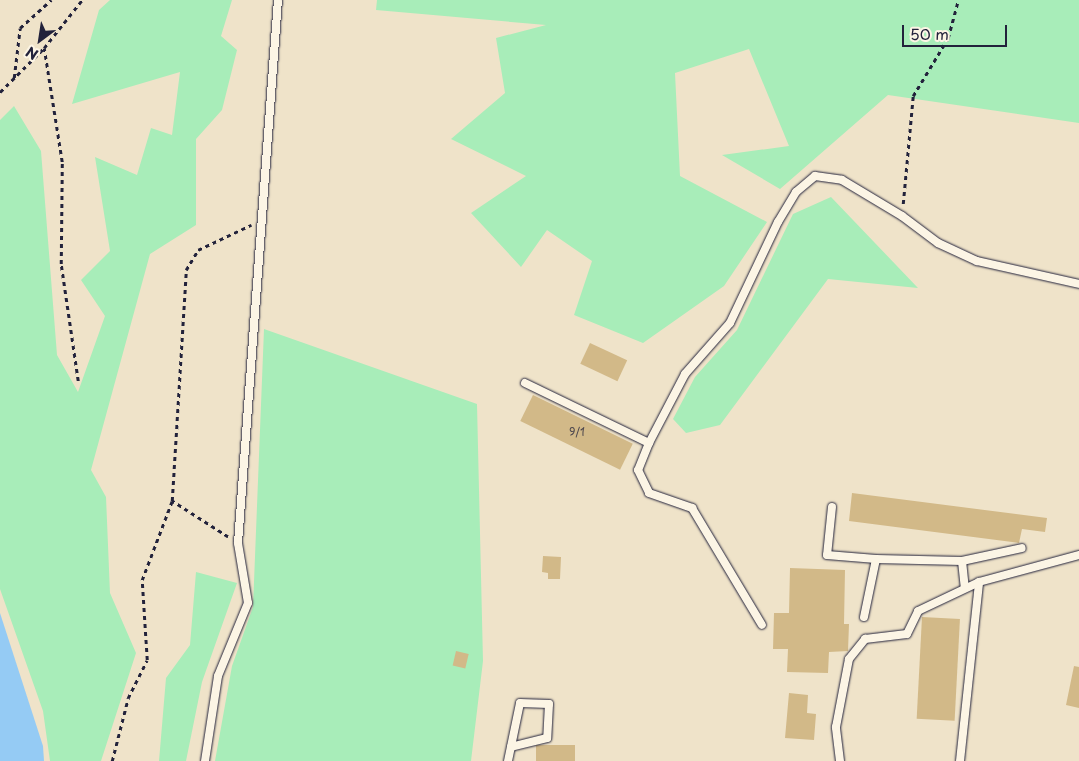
<!DOCTYPE html>
<html>
<head>
<meta charset="utf-8">
<style>
	body { margin:0 }
	#map { position:relative; width:1079px; height:761px; overflow:hidden; background:#efe3c9; font-family:"Playpen Sans",sans-serif }
	div>[style] { position:absolute }
	.green>* { inset:0; background:#a8edb9 }
	.water>* { inset:0; background:#95cbf4 }
	.building>* { inset:0; background:#d2b988; transform-origin:0 0 }
	.path>* { height:2.5px; margin-top:-1.25px; transform-origin:0; background:repeating-linear-gradient(90deg,#22223b 0 4px,transparent 0 8px) }
	.roads { filter:drop-shadow(0 0 1px #22223b) drop-shadow(0 0 1px #22223b) }
	.service>* { height:8px; margin:-4px; padding:0 4px; transform-origin:4px; border-radius:4px; background:#fcf5e5 }
	span { translate:-50% -50%; white-space:nowrap; text-align:center; line-height:1.15; -webkit-text-stroke:4.5px #fcf5e5; paint-order:stroke }
	.number-label { font-size:11px; color:#4e484e }
	.number-label span { -webkit-text-stroke-width:0 }
	.north { position:absolute; left:15px; top:15px; width:50px; height:50px; -webkit-text-stroke:4px #fcf5e5; paint-order:stroke; rotate:211deg; font-size:14px; font-weight:700; line-height:20px; text-align:center; color:#22223b }
	.north::after { content:''; display:block; margin:auto; width:18px; height:22px; background:#22223b; clip-path:polygon(50% 0,100% 100%,50% 72%,0 100%) }
	.scale { position:absolute; left:902px; top:25px; width:105px; height:22px; box-sizing:border-box; border:2px solid #22223b; border-top:0; padding-left:6px; font-size:15px; line-height:18px; white-space:nowrap; color:#22223b; -webkit-text-stroke:4px #fcf5e5; paint-order:stroke }
</style>
</head>
<body>
<div id="map">
	<div class="green">
		<i style="clip-path:polygon(110px 0,232px 0,221px 36px,237px 50px,222px 110px,196px 139px,196px 225px,150px 254px,91px 470px,106px 497px,110px 593px,136px 653px,101px 761px,50px 761px,43px 711px,0 589px,0 120px,14px 106px,41px 151px,57px 355px,78px 392px,105px 316px,81px 280px,110px 251px,95px 157px,137px 175px,151px 128px,172px 135px,180px 72px,72px 104px,99px 10px)"></i>
		<i style="clip-path:polygon(377px 0,1079px 0,1079px 123px,888px 95px,780px 189px,722px 155px,789px 146px,749px 49px,675px 73px,680px 176px,767px 222px,724px 286px,643px 343px,574px 315px,592px 261px,547px 230px,521px 267px,471px 213px,526px 176px,451px 139px,505px 93px,496px 38px,546px 25px,376px 10px)"></i>
		<i style="clip-path:polygon(831px 197px,918px 288px,828px 279px,720px 425px,686px 433px,673px 419px,695px 377px,737px 330px,793px 214px)"></i>
		<i style="clip-path:polygon(264px 329px,477px 404px,483px 661px,471px 761px,215px 761px,232px 666px,253px 607px)"></i>
		<i style="clip-path:polygon(196px 572px,237px 583px,202px 682px,186px 761px,159px 761px,166px 678px,190px 645px)"></i>
	</div>
	<div class="water">
		<i style="clip-path:polygon(0 613px,43px 746px,44px 761px,0 761px)"></i>
	</div>
	<div class="building">
		<i style="left:590px;top:343px;width:41px;height:23px;rotate:25deg"></i>
		<i style="left:533px;top:395px;width:111px;height:29px;rotate:26deg"></i>
		<i style="clip-path:polygon(852px 493px,1047px 518px,1045px 532px,1022px 529px,1019px 543px,849px 521px)"></i>
		<i style="clip-path:polygon(543px 556px,561px 557px,560px 579px,548px 579px,548px 573px,542px 572px)"></i>
		<i style="clip-path:polygon(790px 568px,845px 570px,844px 624px,849px 624px,848px 651px,829px 652px,828px 673px,787px 672px,788px 649px,773px 649px,774px 613px,789px 613px)"></i>
		<i style="left:922px;top:617px;width:38px;height:102px;rotate:3deg"></i>
		<i style="left:456px;top:651px;width:13px;height:15px;rotate:13deg"></i>
		<i style="clip-path:polygon(1074px 666px,1079px 667px,1079px 708px,1066px 705px)"></i>
		<i style="clip-path:polygon(789px 693px,808px 695px,807px 713px,816px 714px,814px 740px,785px 738px)"></i>
		<i style="left:575px;top:745px;width:16px;height:39px;rotate:90deg"></i>
	</div>
	<div class="path">
		<i style="left:14px;top:78px;width:50px;rotate:-83.2deg"></i>
		<i style="left:20px;top:28px;width:42px;rotate:-42.1deg"></i>
		<i style="left:0;top:92px;width:62px;rotate:-45deg"></i>
		<i style="left:903px;top:204px;width:108px;rotate:-84.7deg"></i>
		<i style="left:913px;top:96px;width:68px;rotate:-58.9deg"></i>
		<i style="left:948px;top:38px;width:39px;rotate:-75deg"></i>
		<i style="left:78px;top:381px;width:118px;rotate:-98.3deg"></i>
		<i style="left:61px;top:264px;width:102px;rotate:-89.4deg"></i>
		<i style="left:62px;top:162px;width:115px;rotate:-99deg"></i>
		<i style="left:44px;top:48px;width:61px;rotate:-51.6deg"></i>
		<i style="left:228px;top:537px;width:67px;rotate:-147.3deg"></i>
		<i style="left:172px;top:501px;width:231px;rotate:-86.5deg"></i>
		<i style="left:186px;top:270px;width:23px;rotate:-59deg"></i>
		<i style="left:198px;top:250px;width:59px;rotate:-25.3deg"></i>
		<i style="left:112px;top:761px;width:65px;rotate:-75.7deg"></i>
		<i style="left:128px;top:698px;width:42px;rotate:-63.4deg"></i>
		<i style="left:147px;top:660px;width:80px;rotate:-93.6deg"></i>
		<i style="left:142px;top:580px;width:85px;rotate:-69.2deg"></i>
	</div>
	<div class="roads">
		<div class="service">
			<i style="left:525px;top:383px;width:138px;rotate:25.8deg"></i>
			<i style="left:649px;top:443px;width:78px;rotate:-62.4deg"></i>
			<i style="left:685px;top:374px;width:68px;rotate:-48.6deg"></i>
			<i style="left:730px;top:323px;width:112px;rotate:-64.6deg"></i>
			<i style="left:778px;top:222px;width:35px;rotate:-59deg"></i>
			<i style="left:796px;top:192px;width:25px;rotate:-40deg"></i>
			<i style="left:815px;top:176px;width:27px;rotate:8deg"></i>
			<i style="left:842px;top:180px;width:70px;rotate:31deg"></i>
			<i style="left:902px;top:216px;width:45px;rotate:36.9deg"></i>
			<i style="left:938px;top:243px;width:43px;rotate:24.8deg"></i>
			<i style="left:977px;top:261px;width:105px;rotate:12.7deg"></i>
			<i style="left:649px;top:443px;width:29px;rotate:112deg"></i>
			<i style="left:638px;top:470px;width:25px;rotate:64deg"></i>
			<i style="left:649px;top:493px;width:46px;rotate:19.2deg"></i>
			<i style="left:692px;top:508px;width:136px;rotate:59.1deg"></i>
			<i style="left:832px;top:507px;width:48px;rotate:95.9deg"></i>
			<i style="left:827px;top:555px;width:49px;rotate:4.7deg"></i>
			<i style="left:962px;top:561px;width:61px;rotate:-12.2deg"></i>
			<i style="left:864px;top:617px;width:59px;rotate:-78.3deg"></i>
			<i style="left:876px;top:559px;width:86px;rotate:1.3deg"></i>
			<i style="left:962px;top:561px;width:27px;rotate:84deg"></i>
			<i style="left:205px;top:761px;width:86px;rotate:-81.3deg"></i>
			<i style="left:218px;top:676px;width:79px;rotate:-67.7deg"></i>
			<i style="left:248px;top:603px;width:61px;rotate:-99.5deg"></i>
			<i style="left:238px;top:543px;width:544px;rotate:-85.79deg"></i>
			<i style="left:508px;top:761px;width:59px;rotate:-78.3deg"></i>
			<i style="left:520px;top:703px;width:29px;rotate:2deg"></i>
			<i style="left:549px;top:704px;width:34px;rotate:93deg"></i>
			<i style="left:547px;top:738px;width:37px;rotate:166deg"></i>
			<i style="left:840px;top:761px;width:34px;rotate:-97deg"></i>
			<i style="left:836px;top:727px;width:69px;rotate:-79.2deg"></i>
			<i style="left:849px;top:659px;width:26px;rotate:-51deg"></i>
			<i style="left:865px;top:639px;width:42px;rotate:-6.8deg"></i>
			<i style="left:907px;top:634px;width:25px;rotate:-64deg"></i>
			<i style="left:918px;top:611px;width:68px;rotate:-25.4deg"></i>
			<i style="left:979px;top:582px;width:104px;rotate:-15.1deg"></i>
			<i style="left:960px;top:761px;width:180px;rotate:-83.9deg"></i>
		</div>
	</div>
	<div class="number-label">
		<span style="left:577px;top:432px">9/1</span>
	</div>
	<div class="north">N</div>
	<div class="scale">50 m</div>
</div>
</body>
</html>
